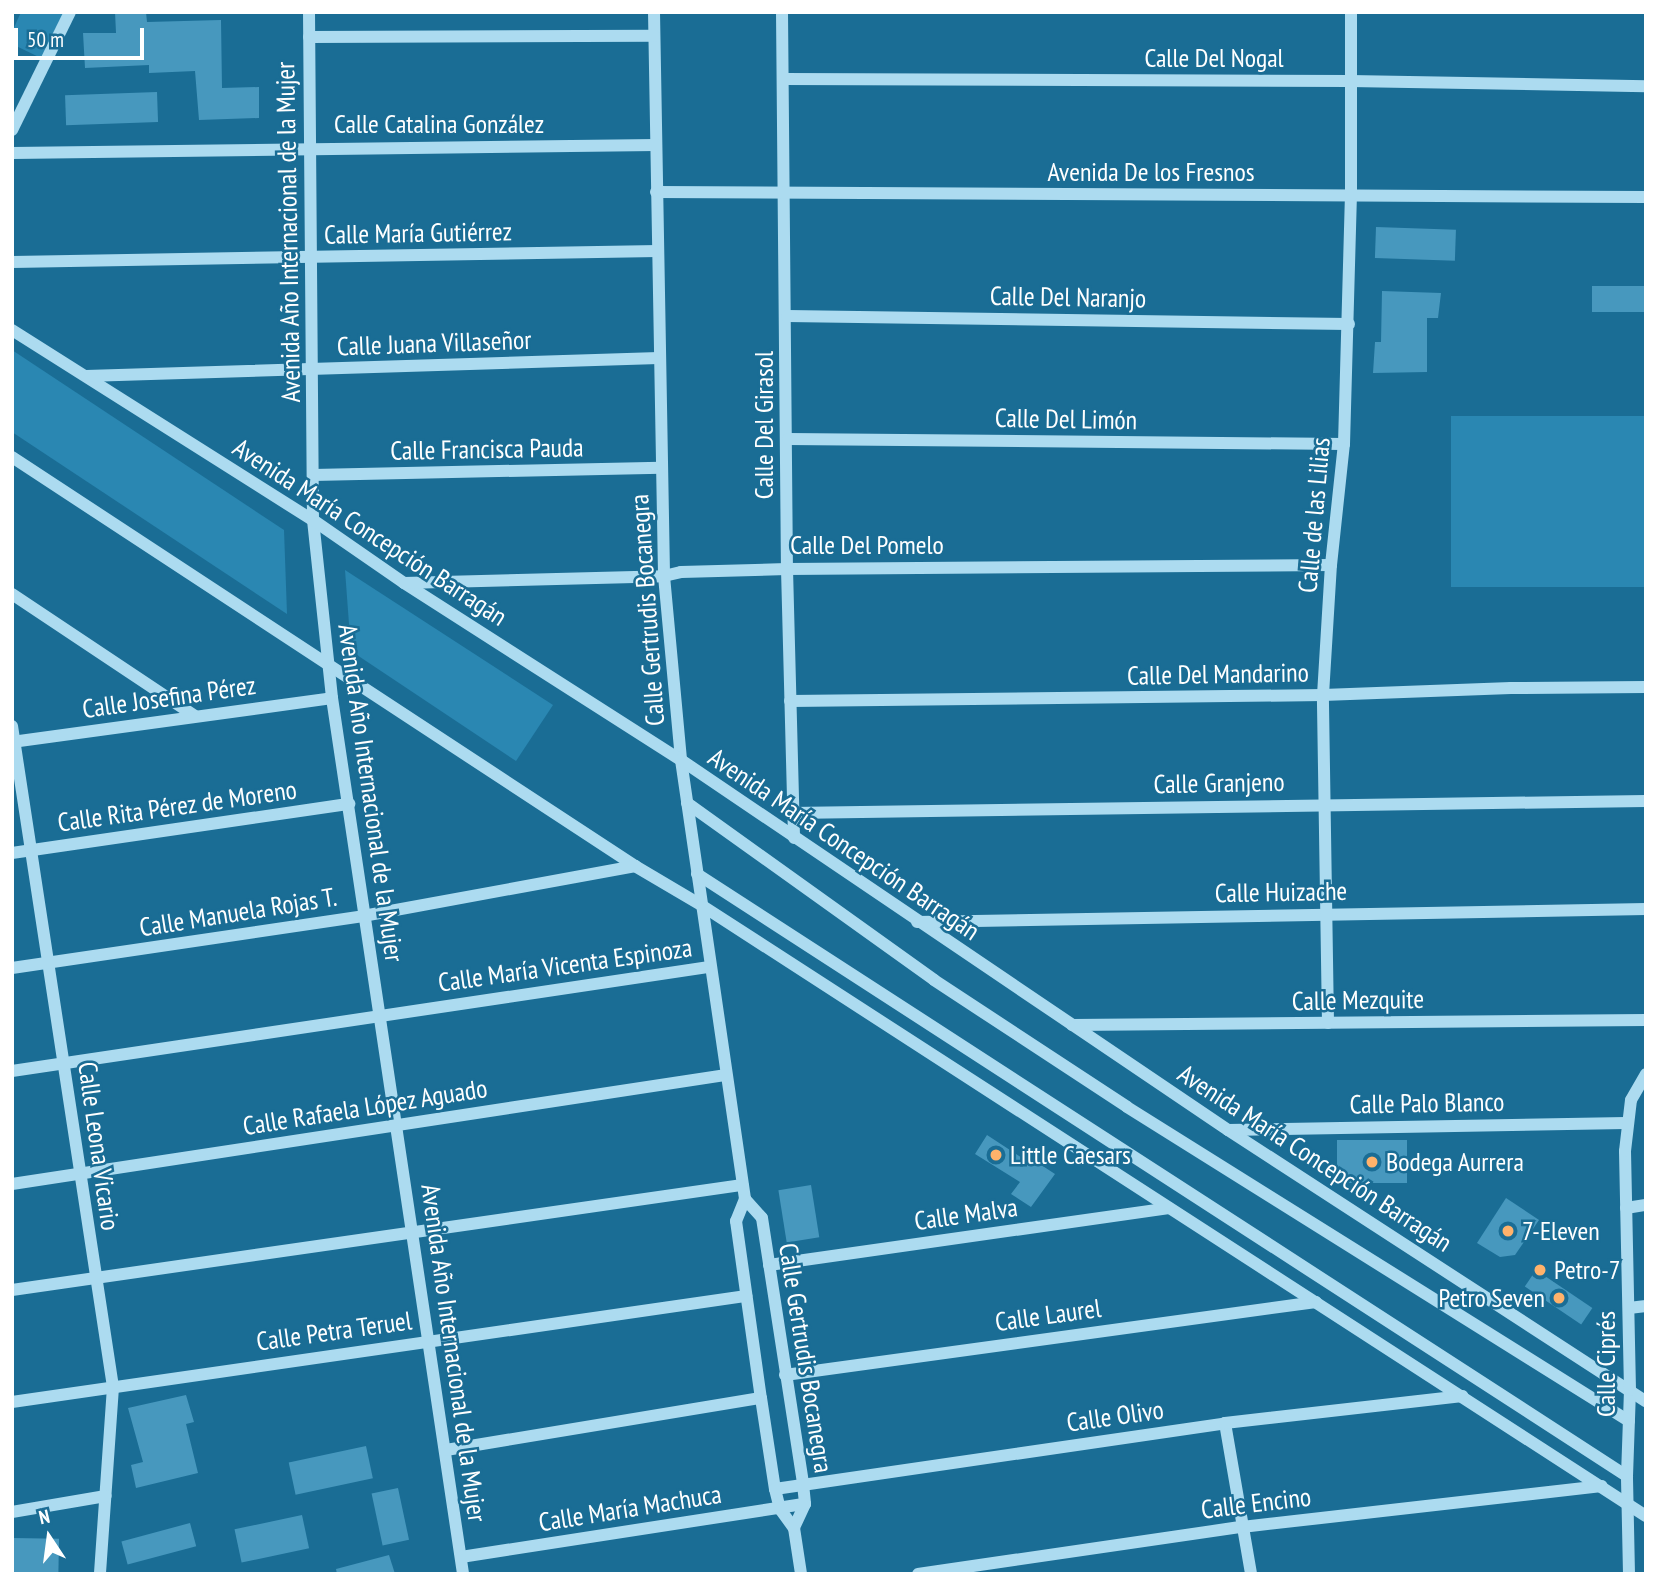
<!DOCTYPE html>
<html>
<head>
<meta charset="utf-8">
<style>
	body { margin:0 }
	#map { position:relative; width:1658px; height:1586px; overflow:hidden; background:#1a6d95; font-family:"PT Sans Narrow",sans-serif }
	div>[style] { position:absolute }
	.green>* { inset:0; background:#2a87b2; transform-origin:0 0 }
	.building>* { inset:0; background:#4798be; transform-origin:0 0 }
	.minor>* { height:12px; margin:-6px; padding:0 6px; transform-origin:6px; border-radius:6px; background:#acdbf0 }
	.dots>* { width:19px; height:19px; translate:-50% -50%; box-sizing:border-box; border:4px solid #1a6d95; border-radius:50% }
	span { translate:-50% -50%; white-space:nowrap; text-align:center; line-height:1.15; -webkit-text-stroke:5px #1a6d95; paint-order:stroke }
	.street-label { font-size:26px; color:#fff }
	.poi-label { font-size:26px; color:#fff }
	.left { translate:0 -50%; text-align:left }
	.right { translate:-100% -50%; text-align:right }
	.frame { position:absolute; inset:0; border:14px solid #fff; pointer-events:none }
	.north { position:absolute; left:14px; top:1502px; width:70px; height:70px; -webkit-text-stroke:5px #1a6d95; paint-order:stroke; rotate:347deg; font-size:19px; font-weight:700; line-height:28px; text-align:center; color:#fff }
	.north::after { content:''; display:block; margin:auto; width:24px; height:32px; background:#fff; clip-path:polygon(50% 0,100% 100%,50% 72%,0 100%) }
	.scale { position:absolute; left:14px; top:28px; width:130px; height:32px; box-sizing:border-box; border:4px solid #fff; border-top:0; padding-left:9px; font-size:21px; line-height:24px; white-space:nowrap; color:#fff; -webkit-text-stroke:5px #1a6d95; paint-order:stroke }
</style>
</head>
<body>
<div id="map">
	<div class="green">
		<i style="clip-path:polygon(21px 12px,67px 12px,43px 59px,12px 44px,12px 32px)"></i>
		<i style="clip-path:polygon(12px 350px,284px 530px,287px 614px,12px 432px)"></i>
		<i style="left:1646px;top:416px;width:171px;height:195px;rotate:90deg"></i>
		<i style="clip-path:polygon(345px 570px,553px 705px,516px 761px,351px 651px)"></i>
	</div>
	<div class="building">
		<i style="clip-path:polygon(115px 12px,146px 12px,147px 22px,221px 20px,222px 88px,259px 87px,259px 118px,199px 120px,195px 71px,149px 73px,149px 65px,85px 68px,83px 33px,116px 33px)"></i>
		<i style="left:157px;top:92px;width:30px;height:92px;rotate:88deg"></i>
		<i style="left:1376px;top:227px;width:80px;height:31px;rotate:2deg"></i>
		<i style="left:1646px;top:286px;width:26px;height:54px;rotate:90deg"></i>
		<i style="clip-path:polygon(1382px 291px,1441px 293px,1438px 318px,1427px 318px,1427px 372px,1373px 373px,1375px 342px,1381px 342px)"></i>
		<i style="clip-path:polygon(987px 1135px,1033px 1165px,1035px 1161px,1055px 1174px,1031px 1207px,1011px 1194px,1020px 1182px,975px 1154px)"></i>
		<i style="left:1407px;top:1140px;width:43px;height:70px;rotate:90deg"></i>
		<i style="left:811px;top:1185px;width:53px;height:33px;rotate:81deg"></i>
		<i style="clip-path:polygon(1506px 1198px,1539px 1220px,1515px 1255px,1500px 1257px,1477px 1243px)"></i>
		<i style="left:1536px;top:1270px;width:68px;height:20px;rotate:34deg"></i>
		<i style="clip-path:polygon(186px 1395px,194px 1422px,186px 1424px,198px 1473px,136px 1488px,131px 1465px,143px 1462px,128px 1408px)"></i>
		<i style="left:366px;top:1446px;width:33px;height:79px;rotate:78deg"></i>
		<i style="left:398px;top:1488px;width:53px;height:27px;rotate:78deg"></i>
		<i style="left:302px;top:1515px;width:34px;height:69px;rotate:78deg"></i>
		<i style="left:190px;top:1523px;width:24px;height:71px;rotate:75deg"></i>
		<i style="left:12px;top:1538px;width:47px;height:34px;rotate:1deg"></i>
		<i style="clip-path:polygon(389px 1555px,395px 1574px,337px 1574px,336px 1569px)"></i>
	</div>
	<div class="minor">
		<i style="left:309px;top:12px;width:508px;rotate:89.55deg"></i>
		<i style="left:313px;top:520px;width:179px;rotate:83.9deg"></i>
		<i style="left:332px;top:698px;width:886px;rotate:81.49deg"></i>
		<i style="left:654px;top:12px;width:564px;rotate:88.98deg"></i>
		<i style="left:664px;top:576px;width:185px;rotate:84.7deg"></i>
		<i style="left:681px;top:760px;width:444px;rotate:81.7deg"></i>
		<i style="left:745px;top:1199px;width:24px;rotate:112deg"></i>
		<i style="left:736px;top:1221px;width:179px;rotate:82deg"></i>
		<i style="left:761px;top:1398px;width:92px;rotate:81.3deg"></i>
		<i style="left:775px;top:1489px;width:21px;rotate:76deg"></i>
		<i style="left:780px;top:1509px;width:24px;rotate:54deg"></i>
		<i style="left:794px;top:1528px;width:47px;rotate:81.3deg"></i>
		<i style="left:782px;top:12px;width:557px;rotate:89.49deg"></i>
		<i style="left:787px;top:569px;width:269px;rotate:88.5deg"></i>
		<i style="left:309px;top:37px;width:345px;rotate:-0.2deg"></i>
		<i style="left:783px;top:79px;width:567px;rotate:0.2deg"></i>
		<i style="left:1350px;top:81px;width:296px;rotate:1deg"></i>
		<i style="left:12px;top:130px;width:131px;rotate:-63.8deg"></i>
		<i style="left:12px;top:153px;width:644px;rotate:-0.71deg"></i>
		<i style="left:656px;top:192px;width:990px;rotate:0.29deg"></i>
		<i style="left:12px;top:262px;width:646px;rotate:-0.98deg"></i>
		<i style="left:787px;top:316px;width:562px;rotate:0.82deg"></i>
		<i style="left:12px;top:330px;width:356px;rotate:32.3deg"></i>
		<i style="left:313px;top:520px;width:111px;rotate:34.7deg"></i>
		<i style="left:404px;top:583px;width:329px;rotate:32.6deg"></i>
		<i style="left:681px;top:760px;width:660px;rotate:34.08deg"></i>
		<i style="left:1228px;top:1130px;width:498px;rotate:33deg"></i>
		<i style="left:86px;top:376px;width:573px;rotate:-1.8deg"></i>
		<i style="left:788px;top:439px;width:556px;rotate:0.52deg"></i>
		<i style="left:12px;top:457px;width:745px;rotate:33.28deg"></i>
		<i style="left:635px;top:866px;width:77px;rotate:30.6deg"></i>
		<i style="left:701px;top:905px;width:1125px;rotate:32.89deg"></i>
		<i style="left:313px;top:475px;width:348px;rotate:-1.2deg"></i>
		<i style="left:404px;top:583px;width:260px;rotate:-1.5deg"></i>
		<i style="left:664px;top:576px;width:17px;rotate:-13deg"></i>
		<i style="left:681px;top:572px;width:106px;rotate:-1.6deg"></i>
		<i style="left:787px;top:569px;width:544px;rotate:-0.42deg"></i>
		<i style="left:12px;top:594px;width:220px;rotate:33.7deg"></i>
		<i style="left:790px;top:701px;width:533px;rotate:-0.64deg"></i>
		<i style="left:1323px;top:695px;width:188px;rotate:-2.1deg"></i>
		<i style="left:1511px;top:688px;width:135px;rotate:-0.4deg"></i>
		<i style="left:12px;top:726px;width:669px;rotate:81.31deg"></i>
		<i style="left:113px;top:1387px;width:187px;rotate:94deg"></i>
		<i style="left:12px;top:742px;width:323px;rotate:-7.8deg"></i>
		<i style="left:687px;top:803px;width:304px;rotate:35.6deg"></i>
		<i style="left:934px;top:980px;width:231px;rotate:33.3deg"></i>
		<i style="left:1127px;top:1107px;width:592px;rotate:32.03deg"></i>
		<i style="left:792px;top:813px;width:854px;rotate:-0.81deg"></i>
		<i style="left:12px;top:853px;width:341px;rotate:-8.3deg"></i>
		<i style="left:697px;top:874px;width:1108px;rotate:32.92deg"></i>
		<i style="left:917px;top:922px;width:729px;rotate:-1.02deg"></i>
		<i style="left:12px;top:968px;width:355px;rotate:-8.4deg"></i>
		<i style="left:363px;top:916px;width:277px;rotate:-10.4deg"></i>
		<i style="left:1328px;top:1023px;width:328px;rotate:-90.9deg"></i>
		<i style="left:1323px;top:695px;width:130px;rotate:-86.5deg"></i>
		<i style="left:1331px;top:565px;width:122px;rotate:-83.9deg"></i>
		<i style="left:1344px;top:444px;width:248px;rotate:-88.4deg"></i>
		<i style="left:1351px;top:196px;width:184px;rotate:-90deg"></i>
		<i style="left:1072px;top:1025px;width:574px;rotate:-0.5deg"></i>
		<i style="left:12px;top:1071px;width:705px;rotate:-8.49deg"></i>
		<i style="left:1228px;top:1130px;width:398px;rotate:-1deg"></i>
		<i style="left:12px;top:1184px;width:721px;rotate:-8.69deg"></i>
		<i style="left:745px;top:1199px;width:25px;rotate:48deg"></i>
		<i style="left:762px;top:1218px;width:269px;rotate:81.2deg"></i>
		<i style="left:803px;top:1484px;width:20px;rotate:84deg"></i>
		<i style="left:805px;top:1504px;width:26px;rotate:115deg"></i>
		<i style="left:1626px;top:1208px;width:20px;rotate:-9deg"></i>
		<i style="left:769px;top:1265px;width:404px;rotate:-8.1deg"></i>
		<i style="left:12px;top:1290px;width:738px;rotate:-8.19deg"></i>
		<i style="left:1629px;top:1308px;width:17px;rotate:-7deg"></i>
		<i style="left:785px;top:1375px;width:536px;rotate:-7.83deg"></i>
		<i style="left:12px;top:1402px;width:742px;rotate:-8.22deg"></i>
		<i style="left:1225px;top:1423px;width:153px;rotate:80.2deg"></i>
		<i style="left:446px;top:1450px;width:319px;rotate:-9.4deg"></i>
		<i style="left:775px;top:1489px;width:455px;rotate:-8.3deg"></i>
		<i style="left:1225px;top:1423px;width:239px;rotate:-6.5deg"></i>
		<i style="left:12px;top:1512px;width:95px;rotate:-9.7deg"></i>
		<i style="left:461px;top:1557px;width:348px;rotate:-8.8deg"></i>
		<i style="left:918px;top:1574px;width:327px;rotate:-8.3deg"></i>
		<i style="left:1242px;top:1527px;width:362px;rotate:-6.5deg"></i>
		<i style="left:1629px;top:1574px;width:98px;rotate:-91.2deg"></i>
		<i style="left:1627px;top:1476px;width:86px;rotate:-88deg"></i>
		<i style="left:1630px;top:1390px;width:239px;rotate:-91.2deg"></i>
		<i style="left:1625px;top:1151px;width:51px;rotate:-83.3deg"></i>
		<i style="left:1631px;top:1100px;width:30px;rotate:-60deg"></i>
	</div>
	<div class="dots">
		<i style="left:996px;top:1155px;background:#ffb26b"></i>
		<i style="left:1372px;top:1162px;background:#ffb26b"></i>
		<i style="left:1508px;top:1231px;background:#ffb26b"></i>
		<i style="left:1540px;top:1270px;background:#ffb26b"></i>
		<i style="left:1559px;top:1298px;background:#ffb26b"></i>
	</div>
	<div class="street-label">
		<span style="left:1214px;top:58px">Calle Del Nogal</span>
		<span style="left:439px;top:124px">Calle Catalina González</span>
		<span style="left:1151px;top:172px">Avenida De los Fresnos</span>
		<span style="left:288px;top:232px;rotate:-91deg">Avenida Año Internacional de la Mujer</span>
		<span style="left:418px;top:233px;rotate:-1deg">Calle María Gutiérrez</span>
		<span style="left:1068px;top:297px;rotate:1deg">Calle Del Naranjo</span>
		<span style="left:434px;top:343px;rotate:-2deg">Calle Juana Villaseñor</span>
		<span style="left:1066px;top:419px;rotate:1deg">Calle Del Limón</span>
		<span style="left:764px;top:425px;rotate:-90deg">Calle Del Girasol</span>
		<span style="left:487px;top:449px;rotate:-1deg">Calle Francisca Pauda</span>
		<span style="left:1314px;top:515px;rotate:-85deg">Calle de las Lilias</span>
		<span style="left:370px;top:532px;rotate:33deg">Avenida María Concepción Barragán</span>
		<span style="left:867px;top:545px">Calle Del Pomelo</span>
		<span style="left:647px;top:610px;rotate:-94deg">Calle Gertrudis Bocanegra</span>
		<span style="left:1218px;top:674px;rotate:-1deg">Calle Del Mandarino</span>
		<span style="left:169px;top:697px;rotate:-8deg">Calle Josefina Pérez</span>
		<span style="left:1219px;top:783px;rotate:-1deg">Calle Granjeno</span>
		<span style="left:371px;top:793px;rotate:82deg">Avenida Año Internacional de la Mujer</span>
		<span style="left:177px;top:806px;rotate:-8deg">Calle Rita Pérez de Moreno</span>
		<span style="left:844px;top:844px;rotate:34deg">Avenida María Concepción Barragán</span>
		<span style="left:1281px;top:892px;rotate:-1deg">Calle Huizache</span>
		<span style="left:238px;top:912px;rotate:-9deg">Calle Manuela Rojas T.</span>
		<span style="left:565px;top:965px;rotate:-8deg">Calle María Vicenta Espinoza</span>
		<span style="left:1358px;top:1000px;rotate:-1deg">Calle Mezquite</span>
		<span style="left:1427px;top:1103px;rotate:-1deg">Calle Palo Blanco</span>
		<span style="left:365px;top:1107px;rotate:-9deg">Calle Rafaela López Aguado</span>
		<span style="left:99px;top:1146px;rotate:82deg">Calle Leona Vicario</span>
		<span style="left:1315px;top:1158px;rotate:33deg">Avenida María Concepción Barragán</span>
		<span style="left:966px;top:1214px;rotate:-8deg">Calle Malva</span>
		<span style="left:1048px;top:1315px;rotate:-8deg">Calle Laurel</span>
		<span style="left:334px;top:1331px;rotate:-8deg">Calle Petra Teruel</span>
		<span style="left:454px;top:1353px;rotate:82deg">Avenida Año Internacional de la Mujer</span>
		<span style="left:806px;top:1358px;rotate:81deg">Calle Gertrudis Bocanegra</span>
		<span style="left:1606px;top:1364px;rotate:-90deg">Calle Ciprés</span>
		<span style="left:1115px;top:1416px;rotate:-8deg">Calle Olivo</span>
		<span style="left:1256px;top:1503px;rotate:-7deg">Calle Encino</span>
		<span style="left:630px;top:1508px;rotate:-9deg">Calle María Machuca</span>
	</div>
	<div class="poi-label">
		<span class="left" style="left:1010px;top:1155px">Little Caesars</span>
		<span class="left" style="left:1386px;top:1162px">Bodega Aurrera</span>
		<span class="left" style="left:1522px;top:1231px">7-Eleven</span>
		<span class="left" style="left:1554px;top:1270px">Petro-7</span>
		<span class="right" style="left:1545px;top:1298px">Petro Seven</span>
	</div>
	<div class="frame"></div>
	<div class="north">N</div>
	<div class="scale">50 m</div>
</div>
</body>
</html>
